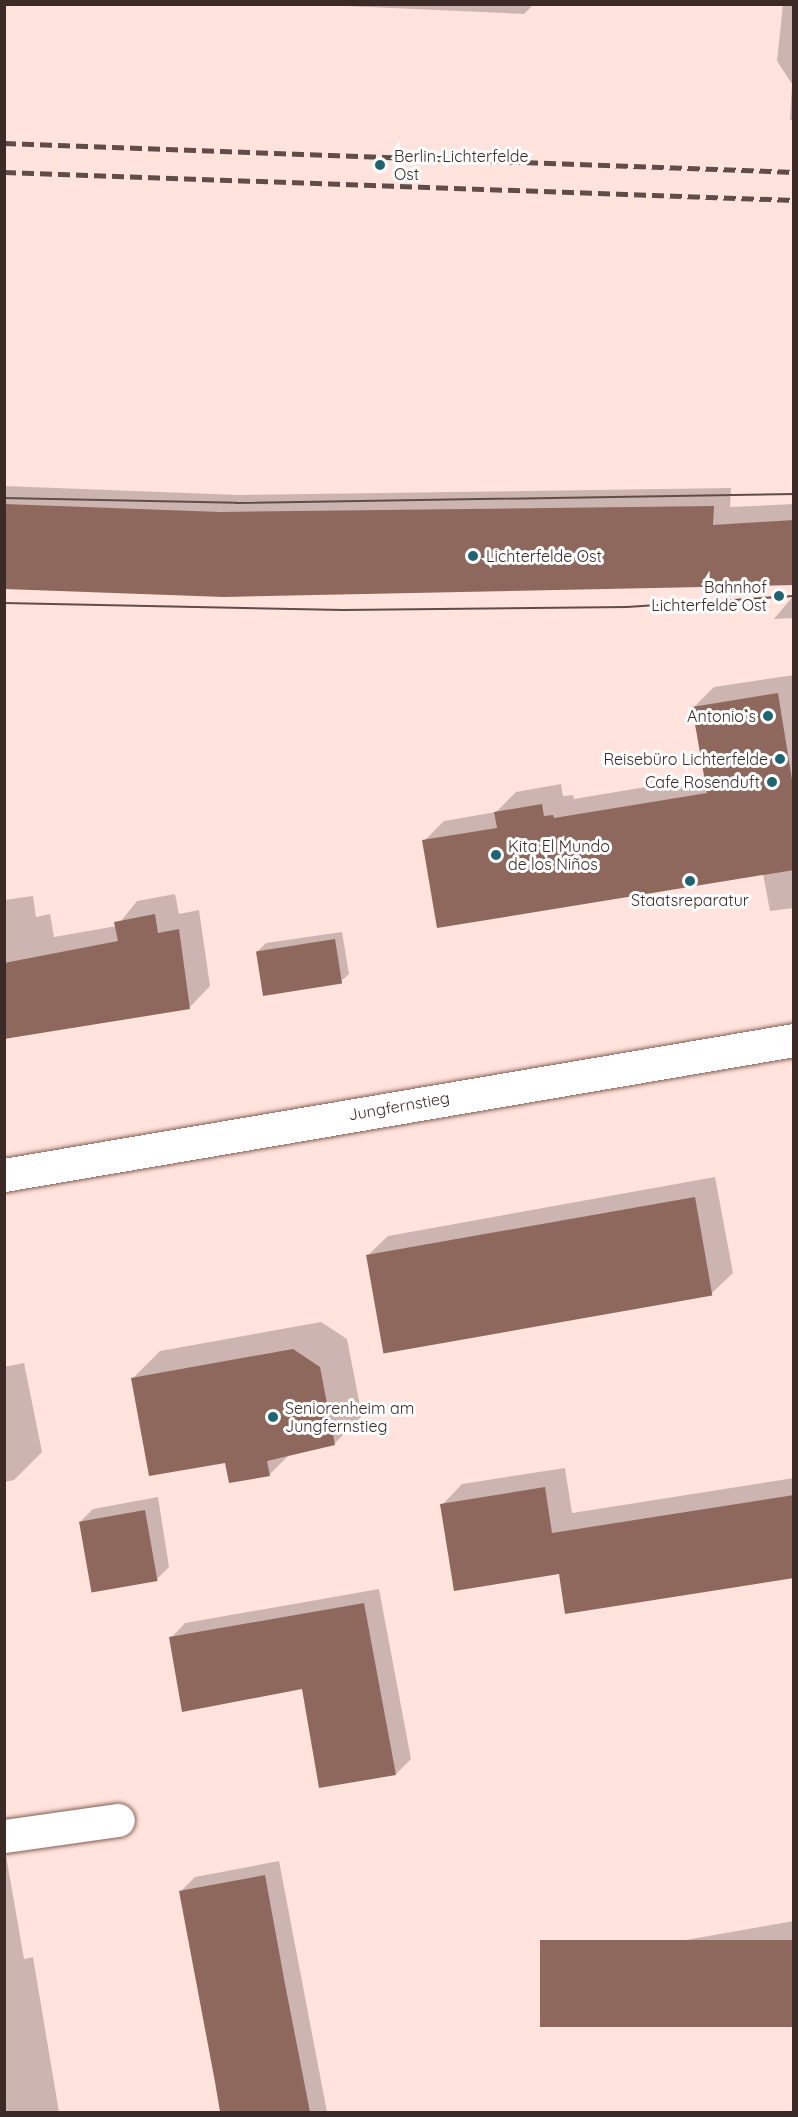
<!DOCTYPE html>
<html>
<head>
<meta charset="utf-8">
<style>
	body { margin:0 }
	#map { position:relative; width:798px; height:2117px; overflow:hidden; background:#ffe3dc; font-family:Quicksand,sans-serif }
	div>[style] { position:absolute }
	.shadow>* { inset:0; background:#0003 }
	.building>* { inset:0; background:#8f685d; transform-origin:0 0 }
	.roads { filter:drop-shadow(0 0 2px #835d53) drop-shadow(0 0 2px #835d53) }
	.minor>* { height:33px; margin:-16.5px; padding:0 16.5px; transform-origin:16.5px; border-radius:16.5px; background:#fff }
	.tram>* { height:1.5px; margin:-0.75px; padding:0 0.75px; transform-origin:0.75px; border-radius:0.75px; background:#604d49 }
	.rail>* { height:4.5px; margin-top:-2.25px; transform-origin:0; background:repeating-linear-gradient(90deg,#604d49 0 12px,transparent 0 18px) }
	.dots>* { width:16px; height:16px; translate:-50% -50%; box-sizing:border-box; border:3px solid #fff; border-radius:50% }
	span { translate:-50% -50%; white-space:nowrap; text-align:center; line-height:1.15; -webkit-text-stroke:6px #fff; paint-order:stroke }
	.poi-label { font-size:16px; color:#3b2a26 }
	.left { translate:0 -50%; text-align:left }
	.right { translate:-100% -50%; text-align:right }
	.street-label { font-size:16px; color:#3b2a26 }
	.frame { position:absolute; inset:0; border:6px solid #3b2a26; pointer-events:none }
</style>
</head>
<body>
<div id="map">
	<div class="shadow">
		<i style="clip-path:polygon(301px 4px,534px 4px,524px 14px)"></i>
		<i style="clip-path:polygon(783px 4px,794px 4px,794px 120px,790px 120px,792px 84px,777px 61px)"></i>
		<i style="clip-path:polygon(4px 486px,239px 495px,731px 488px,730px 507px,794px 504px,794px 584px,4px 587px)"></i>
		<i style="clip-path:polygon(794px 595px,794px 618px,774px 619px)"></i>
		<i style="clip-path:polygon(794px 675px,794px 908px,770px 911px,763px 874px,424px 841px,444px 821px,496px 812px,516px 792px,561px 784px,563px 796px,573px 795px,574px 799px,706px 777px,694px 707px,714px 687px)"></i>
		<i style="clip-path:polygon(175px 894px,179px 914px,199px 910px,210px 986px,190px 1007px,4px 1037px,4px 900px,33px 896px,36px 917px,50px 914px,54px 937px,117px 926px,137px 901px)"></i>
		<i style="clip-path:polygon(342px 932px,349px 974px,341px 981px,258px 951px,266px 943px)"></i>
		<i style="clip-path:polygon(715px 1177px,733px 1273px,712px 1293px,367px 1256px,388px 1236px)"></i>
		<i style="clip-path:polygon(321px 1322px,347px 1339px,362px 1416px,334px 1444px,290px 1454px,270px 1474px,230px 1481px,226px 1461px,132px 1379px,160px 1351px)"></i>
		<i style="clip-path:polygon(24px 1363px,42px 1452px,14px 1480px,4px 1482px,4px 1367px)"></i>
		<i style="clip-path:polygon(565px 1468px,572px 1513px,794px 1478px,794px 1576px,561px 1573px,442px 1505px,462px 1484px)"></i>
		<i style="clip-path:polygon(158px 1497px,169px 1567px,156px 1580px,80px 1522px,93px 1509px)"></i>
		<i style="clip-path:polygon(379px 1589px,411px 1759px,396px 1774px,303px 1688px,171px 1638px,185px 1623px)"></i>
		<i style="clip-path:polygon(4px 1844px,24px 1959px,33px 1957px,59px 2112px,4px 2112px)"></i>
		<i style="clip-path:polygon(279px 1861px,327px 2112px,222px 2112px,180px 1892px,195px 1877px)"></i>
		<i style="clip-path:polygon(794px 1921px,794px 2025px,546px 1985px,571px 1960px)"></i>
	</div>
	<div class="building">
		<i style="clip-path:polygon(4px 504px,220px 512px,714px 506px,713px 525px,794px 520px,794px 585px,224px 597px,4px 589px)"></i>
		<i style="clip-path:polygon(778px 693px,794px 792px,794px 870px,437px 928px,422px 840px,497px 828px,494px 812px,542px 804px,544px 816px,553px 815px,554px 818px,707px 793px,692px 707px)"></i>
		<i style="clip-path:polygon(155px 914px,158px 933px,179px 929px,190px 1009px,4px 1039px,4px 963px,118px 941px,114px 922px)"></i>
		<i style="left:335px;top:939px;width:45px;height:80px;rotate:81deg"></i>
		<i style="left:695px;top:1197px;width:100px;height:334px;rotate:80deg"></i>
		<i style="clip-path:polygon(293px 1349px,320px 1367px,335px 1445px,267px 1461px,270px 1476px,229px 1483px,225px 1463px,149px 1476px,131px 1378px)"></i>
		<i style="clip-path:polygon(545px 1487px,552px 1533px,794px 1495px,794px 1578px,565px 1614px,559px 1574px,454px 1591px,440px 1504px)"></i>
		<i style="left:145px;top:1510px;width:72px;height:67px;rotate:80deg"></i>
		<i style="clip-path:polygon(364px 1603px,396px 1775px,319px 1788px,302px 1689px,182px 1712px,169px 1637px)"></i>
		<i style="clip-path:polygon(265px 1875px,285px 1984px,310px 2112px,220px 2112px,215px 2082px,179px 1891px)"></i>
		<i style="left:794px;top:1940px;width:87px;height:254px;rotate:90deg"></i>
	</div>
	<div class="roads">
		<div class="minor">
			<i style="left:4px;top:1175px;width:801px;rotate:-9.7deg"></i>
			<i style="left:4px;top:1836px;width:115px;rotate:-8deg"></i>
		</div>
	</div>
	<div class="tram">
		<i style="left:4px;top:498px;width:232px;rotate:1.2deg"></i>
		<i style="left:236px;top:503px;width:558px;rotate:-0.92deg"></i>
		<i style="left:4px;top:603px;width:339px;rotate:1.2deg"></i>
		<i style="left:343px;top:610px;width:284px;rotate:-0.6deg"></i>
		<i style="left:627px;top:607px;width:167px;rotate:-3.8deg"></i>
	</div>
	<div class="rail">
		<i style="left:4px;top:143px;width:791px;rotate:2.1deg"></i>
		<i style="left:4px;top:172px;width:790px;rotate:2.03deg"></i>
	</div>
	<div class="dots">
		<i style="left:380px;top:165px;background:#1e6574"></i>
		<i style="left:473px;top:556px;background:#1e6574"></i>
		<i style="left:779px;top:596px;background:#1e6574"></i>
		<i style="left:768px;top:716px;background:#1e6574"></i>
		<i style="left:780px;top:759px;background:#1e6574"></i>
		<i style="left:772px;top:782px;background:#1e6574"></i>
		<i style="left:496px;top:855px;background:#1e6574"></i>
		<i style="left:690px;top:881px;background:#1e6574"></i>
		<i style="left:273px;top:1417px;background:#1e6574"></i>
	</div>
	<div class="poi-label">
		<span class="left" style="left:394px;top:165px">Berlin-Lichterfelde<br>Ost</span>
		<span class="left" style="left:486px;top:556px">Lichterfelde Ost</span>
		<span class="right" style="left:767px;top:596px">Bahnhof<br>Lichterfelde Ost</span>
		<span class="right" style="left:756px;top:716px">Antonio´s</span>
		<span class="right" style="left:768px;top:759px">Reisebüro Lichterfelde</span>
		<span class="right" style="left:760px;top:782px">Cafe Rosenduft</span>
		<span class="left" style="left:508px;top:855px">Kita El Mundo<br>de los Niños</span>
		<span style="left:690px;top:900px">Staatsreparatur</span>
		<span class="left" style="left:285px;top:1417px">Seniorenheim am<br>Jungfernstieg</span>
	</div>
	<div class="street-label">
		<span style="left:399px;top:1106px;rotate:-10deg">Jungfernstieg</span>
	</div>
	<div class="frame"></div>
</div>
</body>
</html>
